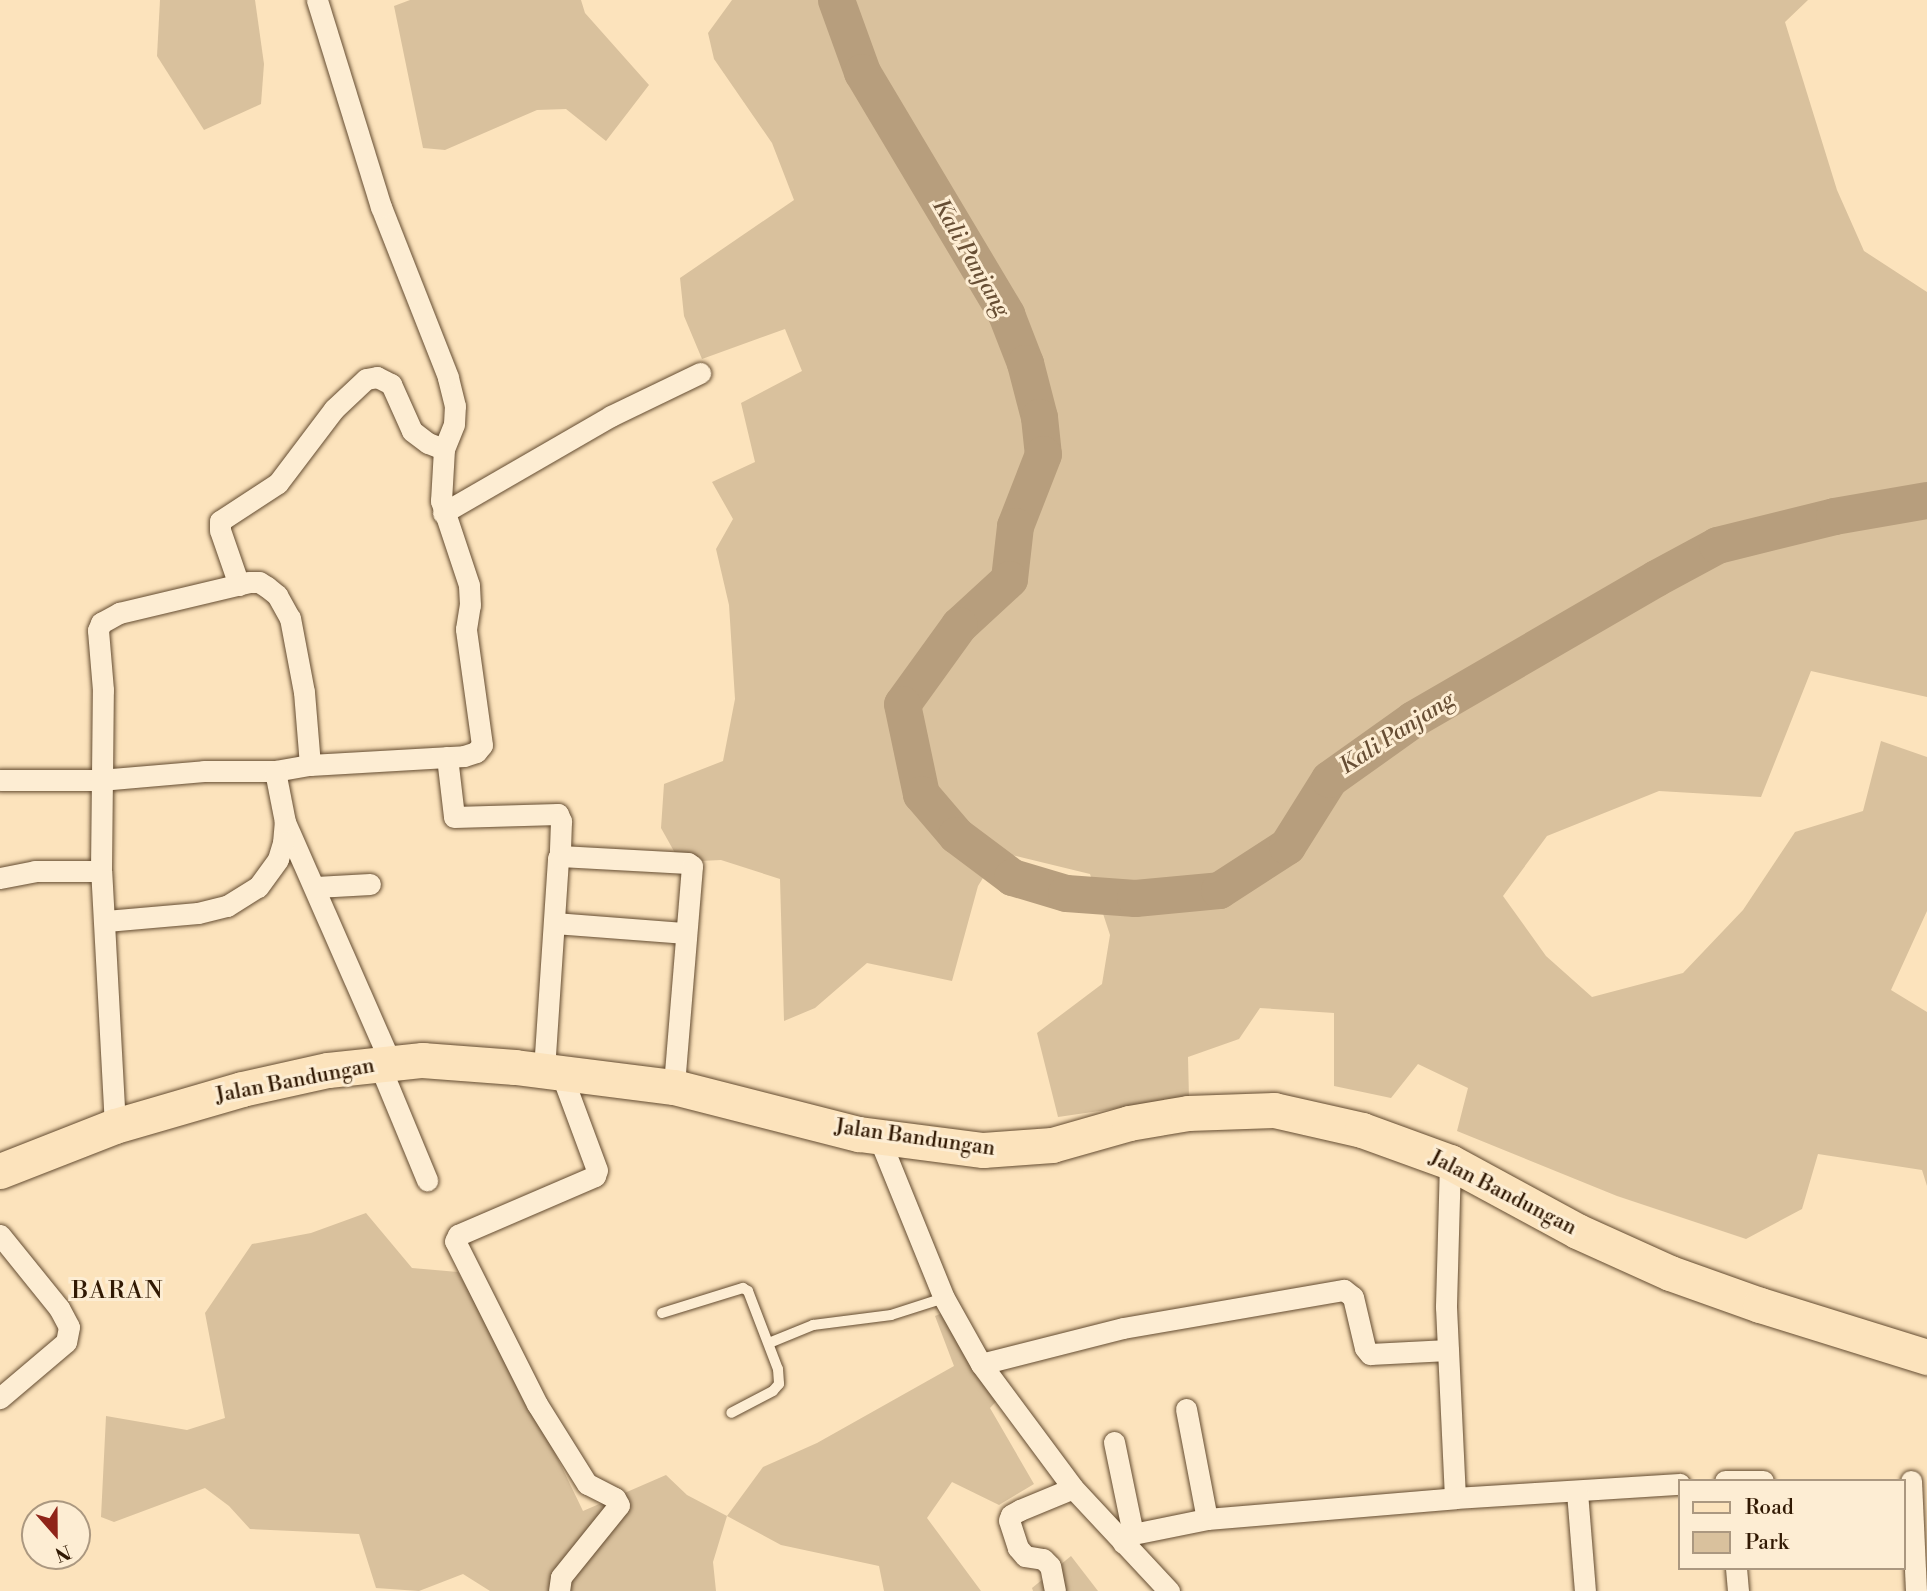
<!DOCTYPE html>
<html>
<head>
<meta charset="utf-8">
<style>
	body { margin:0 }
	#map { position:relative; width:1927px; height:1591px; overflow:hidden; background:#fce3bc; font-family:"Libre Bodoni",serif }
	div>[style] { position:absolute }
	.green>* { inset:0; background:#d9c19d }
	.river>* { height:37px; margin:-18.5px; padding:0 18.5px; transform-origin:18.5px; border-radius:18.5px; background:#b79e7d }
	.roads { filter:drop-shadow(0 0 2px #644c31) drop-shadow(0 0 2px #644c31) }
	.lane>* { height:10px; margin:-5px; padding:0 5px; transform-origin:5px; border-radius:5px; background:#fdedd3 }
	.street>* { height:21px; margin:-10.5px; padding:0 10.5px; transform-origin:10.5px; border-radius:10.5px; background:#fdedd3 }
	.primary>* { height:35px; margin:-17.5px; padding:0 17.5px; transform-origin:17.5px; border-radius:17.5px; background:#fce3bc }
	span { translate:-50% -50%; white-space:nowrap; text-align:center; line-height:1.15; -webkit-text-stroke:6px #fdedd3; paint-order:stroke }
	.street-label { font-size:21px; color:#311903 }
	.water-label { font-size:23px; color:#674e34; font-style:italic }
	.quarter-label { font-size:24px; color:#311903; letter-spacing:2px }
	.legend { position:absolute; left:1678px; top:1479px; width:228px; height:91px; box-sizing:border-box; background:#fdedd3; border:2px solid #ab9880; margin:0; padding:9px 12px; list-style:none; font-size:21px; color:#311903 }
	.legend li { display:flex; align-items:center; gap:14px; height:35px }
	.legend b { width:35px; border:2px solid #ab9880 }
	.north { position:absolute; left:21px; top:1500px; width:70px; height:70px; box-sizing:border-box; background:#fdedd3; border:2px solid #ab9880; border-radius:50%; rotate:159deg; font-size:19px; font-weight:700; line-height:28px; text-align:center; color:#311903 }
	.north::after { content:''; display:block; margin:auto; width:24px; height:32px; background:#8f2418; clip-path:polygon(50% 0,100% 100%,50% 72%,0 100%) }
</style>
</head>
<body>
<div id="map">
	<div class="green">
		<i style="clip-path:polygon(160px 0,255px 0,264px 64px,261px 104px,204px 130px,157px 56px)"></i>
		<i style="clip-path:polygon(410px 0,581px 0,585px 13px,649px 85px,606px 141px,566px 109px,537px 110px,445px 150px,423px 148px,394px 6px)"></i>
		<i style="clip-path:polygon(732px 0,1808px 0,1785px 22px,1837px 190px,1864px 251px,1927px 292px,1927px 697px,1811px 671px,1761px 797px,1659px 791px,1547px 836px,1503px 896px,1546px 956px,1592px 997px,1683px 973px,1743px 910px,1795px 832px,1863px 811px,1881px 741px,1927px 757px,1927px 911px,1891px 990px,1927px 1012px,1927px 1186px,1922px 1170px,1818px 1154px,1802px 1209px,1746px 1239px,1617px 1196px,1457px 1131px,1468px 1088px,1418px 1064px,1391px 1098px,1334px 1086px,1334px 1013px,1260px 1008px,1239px 1039px,1188px 1057px,1189px 1098px,1058px 1117px,1037px 1033px,1102px 984px,1110px 935px,1090px 874px,999px 852px,978px 886px,952px 981px,867px 963px,815px 1008px,784px 1021px,780px 879px,721px 860px,680px 862px,661px 828px,664px 784px,723px 761px,735px 699px,729px 605px,716px 549px,733px 519px,712px 482px,755px 462px,741px 403px,802px 371px,785px 329px,702px 359px,684px 316px,680px 278px,794px 200px,772px 143px,714px 59px,708px 33px)"></i>
		<i style="clip-path:polygon(366px 1213px,412px 1268px,458px 1272px,528px 1397px,583px 1511px,666px 1475px,687px 1495px,727px 1516px,763px 1467px,817px 1443px,954px 1366px,935px 1316px,959px 1306px,1009px 1388px,990px 1408px,1034px 1484px,999px 1505px,952px 1482px,927px 1518px,981px 1591px,884px 1591px,879px 1566px,781px 1545px,727px 1516px,713px 1562px,716px 1591px,490px 1591px,463px 1574px,419px 1591px,376px 1588px,359px 1534px,250px 1529px,229px 1506px,205px 1488px,114px 1522px,101px 1517px,106px 1416px,187px 1430px,225px 1418px,205px 1313px,252px 1244px,311px 1233px)"></i>
		<i style="clip-path:polygon(1071px 1556px,1098px 1591px,1033px 1591px,1032px 1588px)"></i>
	</div>
	<div class="river">
		<i style="left:836px;top:0;width:77px;rotate:70.1deg"></i>
		<i style="left:862px;top:72px;width:282px;rotate:59.2deg"></i>
		<i style="left:1006px;top:314px;width:53px;rotate:68.8deg"></i>
		<i style="left:1025px;top:363px;width:56px;rotate:75.5deg"></i>
		<i style="left:1039px;top:417px;width:37px;rotate:84deg"></i>
		<i style="left:1043px;top:454px;width:77px;rotate:111.3deg"></i>
		<i style="left:1015px;top:526px;width:53px;rotate:96.5deg"></i>
		<i style="left:1009px;top:579px;width:68px;rotate:137.4deg"></i>
		<i style="left:959px;top:625px;width:97px;rotate:125.8deg"></i>
		<i style="left:902px;top:704px;width:92px;rotate:78.1deg"></i>
		<i style="left:921px;top:794px;width:54px;rotate:49.5deg"></i>
		<i style="left:956px;top:835px;width:70px;rotate:36.9deg"></i>
		<i style="left:1012px;top:877px;width:56px;rotate:16.5deg"></i>
		<i style="left:1066px;top:893px;width:69px;rotate:4.1deg"></i>
		<i style="left:1135px;top:898px;width:84px;rotate:-5.4deg"></i>
		<i style="left:1219px;top:890px;width:81px;rotate:-32.9deg"></i>
		<i style="left:1287px;top:846px;width:79px;rotate:-57.9deg"></i>
		<i style="left:1329px;top:779px;width:103px;rotate:-35.5deg"></i>
		<i style="left:1413px;top:719px;width:281px;rotate:-30.1deg"></i>
		<i style="left:1656px;top:578px;width:69px;rotate:-28.4deg"></i>
		<i style="left:1717px;top:545px;width:121px;rotate:-13.9deg"></i>
		<i style="left:1834px;top:516px;width:94px;rotate:-9.8deg"></i>
	</div>
	<div class="roads">
		<div class="lane">
			<i style="left:662px;top:1313px;width:85px;rotate:-17.2deg"></i>
			<i style="left:743px;top:1288px;width:6px;rotate:31deg"></i>
			<i style="left:748px;top:1291px;width:84px;rotate:69deg"></i>
			<i style="left:778px;top:1369px;width:15px;rotate:86deg"></i>
			<i style="left:779px;top:1384px;width:9px;rotate:131deg"></i>
			<i style="left:773px;top:1391px;width:47px;rotate:152.4deg"></i>
			<i style="left:769px;top:1343px;width:48px;rotate:-22.2deg"></i>
			<i style="left:813px;top:1325px;width:79px;rotate:-7.3deg"></i>
			<i style="left:891px;top:1315px;width:56px;rotate:-17.8deg"></i>
		</div>
		<div class="street">
			<i style="left:443px;top:513px;width:194px;rotate:-30deg"></i>
			<i style="left:611px;top:416px;width:99px;rotate:-25.8deg"></i>
			<i style="left:239px;top:585px;width:58px;rotate:-109.1deg"></i>
			<i style="left:220px;top:530px;width:9px;rotate:-90deg"></i>
			<i style="left:220px;top:521px;width:69px;rotate:-33.2deg"></i>
			<i style="left:278px;top:483px;width:93px;rotate:-52.9deg"></i>
			<i style="left:334px;top:409px;width:44px;rotate:-43.2deg"></i>
			<i style="left:366px;top:379px;width:11px;rotate:-10deg"></i>
			<i style="left:377px;top:377px;width:16px;rotate:27deg"></i>
			<i style="left:391px;top:384px;width:51px;rotate:65.9deg"></i>
			<i style="left:412px;top:431px;width:20px;rotate:37deg"></i>
			<i style="left:428px;top:443px;width:17px;rotate:21deg"></i>
			<i style="left:447px;top:757px;width:60px;rotate:83.3deg"></i>
			<i style="left:454px;top:817px;width:104px;rotate:-1.7deg"></i>
			<i style="left:558px;top:814px;width:8px;rotate:67deg"></i>
			<i style="left:561px;top:821px;width:35px;rotate:92deg"></i>
			<i style="left:0;top:780px;width:100px"></i>
			<i style="left:100px;top:780px;width:104px;rotate:-4.9deg"></i>
			<i style="left:204px;top:771px;width:71px"></i>
			<i style="left:275px;top:771px;width:36px;rotate:-10deg"></i>
			<i style="left:310px;top:765px;width:154px;rotate:-3.3deg"></i>
			<i style="left:464px;top:756px;width:13px;rotate:-18deg"></i>
			<i style="left:476px;top:752px;width:9px;rotate:-49deg"></i>
			<i style="left:482px;top:745px;width:117px;rotate:-97.9deg"></i>
			<i style="left:466px;top:629px;width:24px;rotate:-81deg"></i>
			<i style="left:470px;top:605px;width:20px;rotate:-93deg"></i>
			<i style="left:469px;top:585px;width:89px;rotate:-108.4deg"></i>
			<i style="left:441px;top:501px;width:52px;rotate:-86.7deg"></i>
			<i style="left:444px;top:449px;width:27px;rotate:-68deg"></i>
			<i style="left:454px;top:424px;width:18px;rotate:-87deg"></i>
			<i style="left:455px;top:406px;width:30px;rotate:-104deg"></i>
			<i style="left:448px;top:377px;width:183px;rotate:-111.5deg"></i>
			<i style="left:381px;top:207px;width:217px;rotate:-107.2deg"></i>
			<i style="left:285px;top:822px;width:263px;rotate:66.3deg"></i>
			<i style="left:0;top:878px;width:36px;rotate:-11deg"></i>
			<i style="left:35px;top:871px;width:66px"></i>
			<i style="left:316px;top:887px;width:54px;rotate:-3.2deg"></i>
			<i style="left:106px;top:921px;width:92px;rotate:-5deg"></i>
			<i style="left:198px;top:913px;width:30px;rotate:-14deg"></i>
			<i style="left:227px;top:906px;width:36px;rotate:-32deg"></i>
			<i style="left:258px;top:887px;width:34px;rotate:-54deg"></i>
			<i style="left:278px;top:859px;width:17px;rotate:-73deg"></i>
			<i style="left:283px;top:843px;width:21px;rotate:-85deg"></i>
			<i style="left:285px;top:822px;width:52px;rotate:-101.1deg"></i>
			<i style="left:555px;top:923px;width:131px;rotate:4.4deg"></i>
			<i style="left:379px;top:1064px;width:126px;rotate:67.5deg"></i>
			<i style="left:544px;top:1070px;width:212px;rotate:-86.2deg"></i>
			<i style="left:558px;top:858px;width:3px;rotate:-45deg"></i>
			<i style="left:560px;top:856px;width:128px;rotate:3.1deg"></i>
			<i style="left:688px;top:863px;width:5px;rotate:37deg"></i>
			<i style="left:692px;top:866px;width:222px;rotate:94.7deg"></i>
			<i style="left:115px;top:1126px;width:255px;rotate:-93.1deg"></i>
			<i style="left:101px;top:871px;width:181px;rotate:-89.4deg"></i>
			<i style="left:103px;top:690px;width:60px;rotate:-94.8deg"></i>
			<i style="left:98px;top:630px;width:8px;rotate:-67deg"></i>
			<i style="left:101px;top:623px;width:21px;rotate:-29deg"></i>
			<i style="left:119px;top:613px;width:134px;rotate:-13.4deg"></i>
			<i style="left:249px;top:582px;width:10px"></i>
			<i style="left:259px;top:582px;width:9px;rotate:32deg"></i>
			<i style="left:267px;top:587px;width:13px;rotate:39deg"></i>
			<i style="left:277px;top:595px;width:26px;rotate:61deg"></i>
			<i style="left:290px;top:618px;width:75px;rotate:79.3deg"></i>
			<i style="left:304px;top:692px;width:73px;rotate:85.3deg"></i>
			<i style="left:868px;top:1137px;width:14px;rotate:25deg"></i>
			<i style="left:881px;top:1143px;width:167px;rotate:67.9deg"></i>
			<i style="left:944px;top:1298px;width:76px;rotate:60.7deg"></i>
			<i style="left:981px;top:1364px;width:154px;rotate:53.4deg"></i>
			<i style="left:1073px;top:1488px;width:141px;rotate:47deg"></i>
			<i style="left:1450px;top:1162px;width:145px;rotate:91.6deg"></i>
			<i style="left:1446px;top:1307px;width:191px;rotate:87.3deg"></i>
			<i style="left:1455px;top:1498px;width:225px;rotate:-3.6deg"></i>
			<i style="left:0;top:1235px;width:94px;rotate:51.1deg"></i>
			<i style="left:59px;top:1308px;width:21px;rotate:62deg"></i>
			<i style="left:69px;top:1327px;width:15px;rotate:101deg"></i>
			<i style="left:66px;top:1342px;width:87px;rotate:139.7deg"></i>
			<i style="left:981px;top:1364px;width:146px;rotate:-14.2deg"></i>
			<i style="left:1123px;top:1328px;width:224px;rotate:-9.8deg"></i>
			<i style="left:1344px;top:1290px;width:11px;rotate:38deg"></i>
			<i style="left:1353px;top:1297px;width:52px;rotate:76.8deg"></i>
			<i style="left:1365px;top:1348px;width:8px;rotate:50deg"></i>
			<i style="left:1370px;top:1354px;width:78px;rotate:-2.9deg"></i>
			<i style="left:1186px;top:1409px;width:112px;rotate:79.2deg"></i>
			<i style="left:1114px;top:1442px;width:94px;rotate:78.3deg"></i>
			<i style="left:1725px;top:1481px;width:38px"></i>
			<i style="left:1911px;top:1481px;width:110px;rotate:87.4deg"></i>
			<i style="left:1577px;top:1492px;width:99px;rotate:85.4deg"></i>
			<i style="left:1123px;top:1543px;width:13px;rotate:-42deg"></i>
			<i style="left:1133px;top:1534px;width:76px;rotate:-11.5deg"></i>
			<i style="left:1207px;top:1519px;width:249px;rotate:-4.8deg"></i>
			<i style="left:1736px;top:1568px;width:23px;rotate:85deg"></i>
			<i style="left:559px;top:1591px;width:14px;rotate:-82deg"></i>
			<i style="left:561px;top:1577px;width:92px;rotate:-51.1deg"></i>
			<i style="left:619px;top:1505px;width:8px;rotate:-120deg"></i>
			<i style="left:615px;top:1498px;width:31px;rotate:-153deg"></i>
			<i style="left:587px;top:1484px;width:94px;rotate:-122deg"></i>
			<i style="left:537px;top:1404px;width:182px;rotate:-116.7deg"></i>
			<i style="left:455px;top:1241px;width:7px;rotate:-63deg"></i>
			<i style="left:458px;top:1235px;width:149px;rotate:-23.3deg"></i>
			<i style="left:595px;top:1176px;width:6px;rotate:-72deg"></i>
			<i style="left:597px;top:1170px;width:103px;rotate:-110.4deg"></i>
			<i style="left:1055px;top:1591px;width:25px;rotate:-101deg"></i>
			<i style="left:1050px;top:1566px;width:10px;rotate:-135deg"></i>
			<i style="left:1043px;top:1559px;width:18px;rotate:-171deg"></i>
			<i style="left:1025px;top:1556px;width:11px;rotate:-131deg"></i>
			<i style="left:1018px;top:1548px;width:29px;rotate:-108deg"></i>
			<i style="left:1009px;top:1520px;width:5px;rotate:-68deg"></i>
			<i style="left:1011px;top:1515px;width:10px;rotate:-29deg"></i>
			<i style="left:1020px;top:1510px;width:57px;rotate:-22.5deg"></i>
		</div>
		<div class="primary">
			<i style="left:0;top:1171px;width:123px;rotate:-21.4deg"></i>
			<i style="left:115px;top:1126px;width:132px;rotate:-16.2deg"></i>
			<i style="left:242px;top:1089px;width:88px;rotate:-12.5deg"></i>
			<i style="left:328px;top:1070px;width:95px;rotate:-6.1deg"></i>
			<i style="left:422px;top:1060px;width:93px;rotate:4.3deg"></i>
			<i style="left:515px;top:1067px;width:160px;rotate:7.2deg"></i>
			<i style="left:674px;top:1087px;width:191px;rotate:14.3deg"></i>
			<i style="left:859px;top:1134px;width:125px;rotate:7.4deg"></i>
			<i style="left:983px;top:1150px;width:69px;rotate:-4.1deg"></i>
			<i style="left:1052px;top:1145px;width:80px;rotate:-15.9deg"></i>
			<i style="left:1129px;top:1123px;width:60px;rotate:-9.6deg"></i>
			<i style="left:1188px;top:1113px;width:86px;rotate:-2deg"></i>
			<i style="left:1274px;top:1110px;width:90px;rotate:12.8deg"></i>
			<i style="left:1362px;top:1130px;width:94px;rotate:20deg"></i>
			<i style="left:1450px;top:1162px;width:145px;rotate:28.5deg"></i>
			<i style="left:1577px;top:1231px;width:102px;rotate:24.3deg"></i>
			<i style="left:1670px;top:1273px;width:96px;rotate:19.6deg"></i>
			<i style="left:1760px;top:1305px;width:175px;rotate:17.3deg"></i>
		</div>
	</div>
	<div class="street-label">
		<span style="left:295px;top:1081px;rotate:-11deg">Jalan Bandungan</span>
		<span style="left:915px;top:1138px;rotate:8deg">Jalan Bandungan</span>
		<span style="left:1503px;top:1193px;rotate:27deg">Jalan Bandungan</span>
	</div>
	<div class="water-label">
		<span style="left:971px;top:258px;rotate:60deg">Kali Panjang</span>
		<span style="left:1397px;top:733px;rotate:-33deg">Kali Panjang</span>
	</div>
	<div class="quarter-label">
		<span style="left:118px;top:1292px">BARAN</span>
	</div>
	<ul class="legend">
	<li><b style="height:9px;background:#fce3bc"></b>Road</li>
	<li><b style="height:19px;background:#d9c19d"></b>Park</li>
	</ul>
	<div class="north">N</div>
</div>
</body>
</html>
